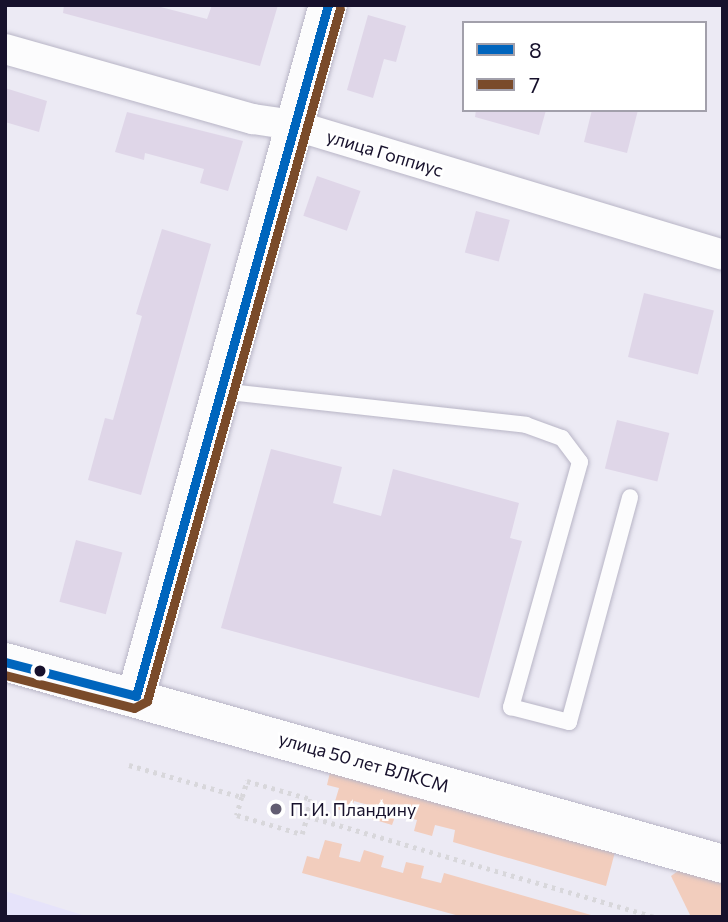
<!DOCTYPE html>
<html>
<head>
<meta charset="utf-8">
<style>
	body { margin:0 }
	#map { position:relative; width:728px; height:922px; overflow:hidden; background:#eceaf4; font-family:Commissioner,sans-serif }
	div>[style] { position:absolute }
	.built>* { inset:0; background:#e6e3fa }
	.green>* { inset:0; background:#f2cdbd }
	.building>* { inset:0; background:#dfd6e8; transform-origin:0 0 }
	.path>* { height:4.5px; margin-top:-2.25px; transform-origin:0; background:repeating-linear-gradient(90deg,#d8d7db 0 3.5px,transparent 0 8.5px) }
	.roads { filter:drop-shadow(0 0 2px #b8b5c6) drop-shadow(0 0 2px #b8b5c6) }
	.lane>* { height:16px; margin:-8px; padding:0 8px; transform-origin:8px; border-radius:8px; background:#fcfcfd }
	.street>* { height:30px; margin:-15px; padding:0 15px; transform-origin:15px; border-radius:15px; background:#fcfcfd }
	.secondary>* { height:38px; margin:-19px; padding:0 19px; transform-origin:19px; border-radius:19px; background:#fcfcfd }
	.bus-1>* { height:9px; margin:-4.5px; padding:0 4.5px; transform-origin:4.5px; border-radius:4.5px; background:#0065bd }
	.bus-2>* { height:9px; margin:-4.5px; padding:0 4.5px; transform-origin:4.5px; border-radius:4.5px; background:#7a4b2a }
	.dots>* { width:19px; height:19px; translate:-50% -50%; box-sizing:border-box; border:4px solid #fff; border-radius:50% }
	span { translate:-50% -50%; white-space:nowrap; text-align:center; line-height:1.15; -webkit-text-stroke:5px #fff; paint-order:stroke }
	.street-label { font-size:18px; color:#17112c }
	.poi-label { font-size:18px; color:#17112c }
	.left { translate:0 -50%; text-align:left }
	.frame { position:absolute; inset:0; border:7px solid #17112c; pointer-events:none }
	.legend { position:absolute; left:462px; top:21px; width:245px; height:91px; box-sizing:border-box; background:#fff; border:2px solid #a2a0ab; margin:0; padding:9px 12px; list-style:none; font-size:21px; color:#17112c }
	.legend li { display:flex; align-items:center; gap:14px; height:35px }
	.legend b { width:35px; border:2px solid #a2a0ab }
</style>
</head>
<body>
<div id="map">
	<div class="built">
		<i style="clip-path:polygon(5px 891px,89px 917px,5px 917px)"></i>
	</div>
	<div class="green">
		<i style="clip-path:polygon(331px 768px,616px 848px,606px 886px,453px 842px,455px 830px,435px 825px,432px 836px,414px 831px,417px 820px,396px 814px,392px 825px,372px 819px,375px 807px,354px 801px,350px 813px,333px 808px,339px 788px,327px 785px)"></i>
		<i style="clip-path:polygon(325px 840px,342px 844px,339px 857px,360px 862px,364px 850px,384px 856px,381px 867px,403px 873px,406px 862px,424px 866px,421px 878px,441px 883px,444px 873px,598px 917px,463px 917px,302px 873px,307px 856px,319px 859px)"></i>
		<i style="clip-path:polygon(685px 866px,723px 877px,723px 917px,691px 917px,671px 876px)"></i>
	</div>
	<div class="building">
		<i style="clip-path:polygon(64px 5px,153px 5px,207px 19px,212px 5px,278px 5px,260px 66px,63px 13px)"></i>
		<i style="clip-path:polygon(368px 15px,406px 26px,396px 62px,384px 59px,373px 98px,347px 90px)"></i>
		<i style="clip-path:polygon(5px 88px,47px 101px,39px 132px,5px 122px)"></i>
		<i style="clip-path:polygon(476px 110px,546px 110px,539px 135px,475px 117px)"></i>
		<i style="clip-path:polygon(592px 110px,638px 110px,627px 153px,584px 142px)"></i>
		<i style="clip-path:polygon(127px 112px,243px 141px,228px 191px,200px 183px,204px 169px,145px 153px,144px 160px,115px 152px)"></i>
		<i style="left:317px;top:176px;width:46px;height:42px;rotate:19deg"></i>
		<i style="left:476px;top:211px;width:35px;height:43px;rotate:15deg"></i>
		<i style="clip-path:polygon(162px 229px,211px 244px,141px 495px,88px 480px,105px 418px,113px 420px,142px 316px,136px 314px)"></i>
		<i style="left:644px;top:293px;width:72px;height:66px;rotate:14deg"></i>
		<i style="left:617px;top:420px;width:54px;height:50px;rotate:14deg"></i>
		<i style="clip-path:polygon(271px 449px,342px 467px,333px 503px,381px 516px,393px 469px,519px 503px,510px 538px,522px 541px,479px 698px,221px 628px)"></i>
		<i style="left:76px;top:540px;width:48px;height:64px;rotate:15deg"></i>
	</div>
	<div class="path">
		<i style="left:129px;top:765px;width:117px;rotate:15.8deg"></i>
		<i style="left:242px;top:797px;width:19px;rotate:106deg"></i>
		<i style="left:237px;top:815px;width:68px;rotate:16.3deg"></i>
		<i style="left:302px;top:834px;width:19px;rotate:-74deg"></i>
		<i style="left:307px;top:816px;width:361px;rotate:16.2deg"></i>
		<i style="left:242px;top:797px;width:17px;rotate:-73deg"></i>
		<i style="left:247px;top:781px;width:66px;rotate:15.7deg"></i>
		<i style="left:311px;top:799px;width:17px;rotate:103deg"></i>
	</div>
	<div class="roads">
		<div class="lane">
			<i style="left:220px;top:391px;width:308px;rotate:6.3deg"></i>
			<i style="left:526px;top:425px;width:38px;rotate:20deg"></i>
			<i style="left:562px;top:438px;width:30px;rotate:53deg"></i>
			<i style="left:580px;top:462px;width:255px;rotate:105.7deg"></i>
			<i style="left:511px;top:707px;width:60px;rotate:14.5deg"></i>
			<i style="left:569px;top:722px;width:233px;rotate:-74.8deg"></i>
		</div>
		<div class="street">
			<i style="left:5px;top:49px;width:258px;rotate:15.8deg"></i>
			<i style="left:253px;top:119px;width:40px;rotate:8.5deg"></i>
			<i style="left:293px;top:125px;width:449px;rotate:16.8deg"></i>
		</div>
		<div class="secondary">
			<i style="left:5px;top:662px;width:746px;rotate:15.71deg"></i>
			<i style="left:136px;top:696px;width:717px;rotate:-74.47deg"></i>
		</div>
	</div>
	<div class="bus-1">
		<i style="left:5px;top:662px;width:135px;rotate:14.5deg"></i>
		<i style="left:136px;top:696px;width:717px;rotate:-74.47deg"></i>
	</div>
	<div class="bus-2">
		<i style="left:5px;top:675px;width:133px;rotate:14.3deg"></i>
		<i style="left:134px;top:708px;width:15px;rotate:-28deg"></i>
		<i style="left:147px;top:701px;width:719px;rotate:-74.44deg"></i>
	</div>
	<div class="dots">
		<i style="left:40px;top:671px;background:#17112c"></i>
		<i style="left:276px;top:809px;background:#625d72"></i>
	</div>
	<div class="street-label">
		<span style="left:385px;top:153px;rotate:17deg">улица Гоппиус</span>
		<span style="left:364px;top:762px;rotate:16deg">улица 50 лет ВЛКСМ</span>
	</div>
	<div class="poi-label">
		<span class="left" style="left:290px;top:809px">П. И. Пландину</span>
	</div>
	<div class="frame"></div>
	<ul class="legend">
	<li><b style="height:9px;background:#0065bd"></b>8</li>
	<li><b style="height:9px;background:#7a4b2a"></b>7</li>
	</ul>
</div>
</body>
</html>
